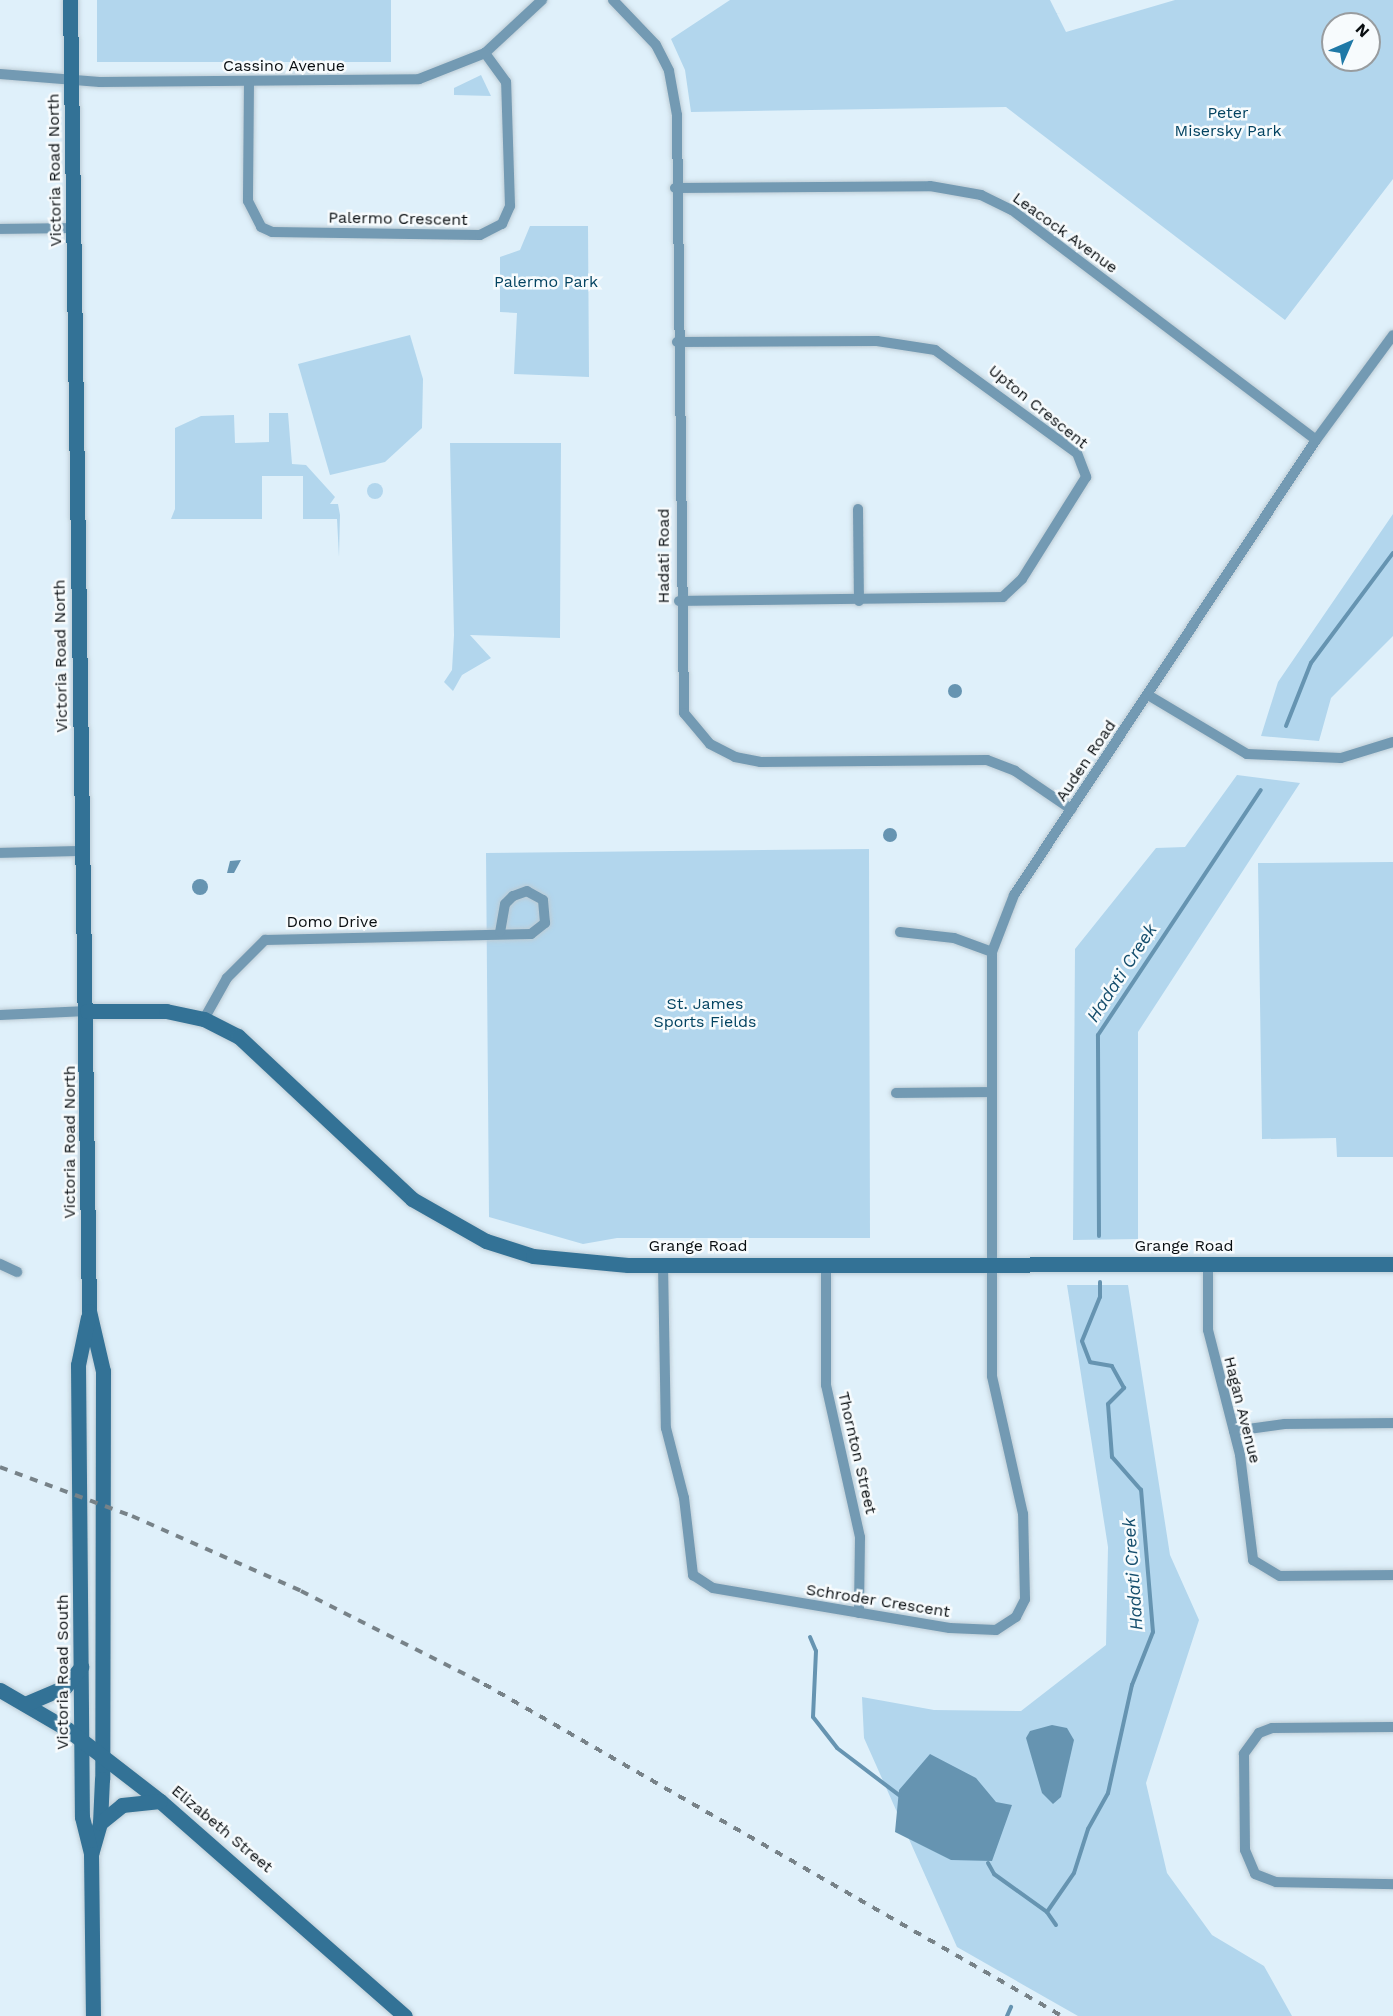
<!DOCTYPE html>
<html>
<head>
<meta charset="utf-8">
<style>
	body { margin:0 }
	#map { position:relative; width:1393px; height:2016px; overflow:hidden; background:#dff0fa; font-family:"Work Sans",sans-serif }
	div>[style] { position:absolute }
	.green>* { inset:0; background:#b2d6ed; transform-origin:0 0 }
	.round { border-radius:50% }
	.water>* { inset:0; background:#6694b1 }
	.stream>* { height:4px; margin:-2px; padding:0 2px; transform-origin:2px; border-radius:2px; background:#6694b1 }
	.roads { filter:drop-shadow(0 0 2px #bdccd5) drop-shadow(0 0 2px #bdccd5) }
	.street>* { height:10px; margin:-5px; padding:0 5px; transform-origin:5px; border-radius:5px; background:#739ab3 }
	.secondary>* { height:15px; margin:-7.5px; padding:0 7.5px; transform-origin:7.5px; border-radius:7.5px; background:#337296 }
	.rail>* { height:4px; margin-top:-2px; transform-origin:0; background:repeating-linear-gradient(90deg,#778288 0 8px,transparent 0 16px) }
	span { translate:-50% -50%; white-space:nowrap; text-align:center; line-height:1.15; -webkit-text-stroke:5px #f7fbfd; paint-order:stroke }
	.street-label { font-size:16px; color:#090e11 }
	.park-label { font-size:16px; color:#034361 }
	.water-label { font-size:18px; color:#154e6d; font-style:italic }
	.north { position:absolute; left:1321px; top:12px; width:60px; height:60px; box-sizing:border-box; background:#f7fbfd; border:2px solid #989c9f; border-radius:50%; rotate:45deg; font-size:16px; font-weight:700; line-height:24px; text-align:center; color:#090e11 }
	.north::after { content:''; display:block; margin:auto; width:21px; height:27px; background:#1f79a7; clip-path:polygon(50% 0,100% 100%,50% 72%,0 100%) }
</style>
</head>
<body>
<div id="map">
	<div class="green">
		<i style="left:97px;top:0;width:294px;height:62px"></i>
		<i style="clip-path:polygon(evenodd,730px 0,1050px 0,1066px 32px,1175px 0,1393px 0,1393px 179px,1285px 320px,1006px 107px,691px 112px,685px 70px,671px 39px,730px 0,1333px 24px,1369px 24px,1369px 60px,1333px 60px,1333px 24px)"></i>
		<i style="clip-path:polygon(481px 75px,491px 96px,454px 95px,454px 88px)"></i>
		<i style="clip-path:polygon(530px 226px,588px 226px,589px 377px,514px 374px,517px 313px,500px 312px,500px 257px,520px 250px)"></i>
		<i style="clip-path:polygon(410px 335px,423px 379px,422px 428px,385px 462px,330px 475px,298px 364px)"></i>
		<i style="clip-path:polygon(269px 413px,288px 413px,292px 464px,306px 465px,335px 497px,330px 504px,338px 504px,340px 515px,339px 557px,337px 519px,303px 519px,303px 476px,262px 476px,262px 519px,171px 519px,175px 509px,175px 428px,201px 416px,234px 415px,235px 443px,269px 442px)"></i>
		<i style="clip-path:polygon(450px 443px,561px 443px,560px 638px,470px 635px,491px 658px,462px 675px,453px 691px,444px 682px,452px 670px,454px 635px)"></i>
		<i class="round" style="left:367px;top:483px;width:16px;height:16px"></i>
		<i style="clip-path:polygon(1393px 514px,1393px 636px,1331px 698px,1319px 741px,1261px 736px,1278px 682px)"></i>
		<i style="clip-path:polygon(1237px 775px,1300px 783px,1138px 1032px,1138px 1239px,1073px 1240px,1075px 949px,1156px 848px,1185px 847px)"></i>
		<i style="clip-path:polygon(869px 849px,870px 1238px,617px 1238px,583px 1244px,489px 1217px,486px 853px)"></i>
		<i style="clip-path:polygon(1393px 862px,1393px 1157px,1337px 1157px,1336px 1138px,1262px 1139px,1258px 863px)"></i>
		<i style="clip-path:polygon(1067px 1285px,1128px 1285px,1170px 1555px,1199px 1620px,1146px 1783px,1167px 1873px,1212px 1935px,1264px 1966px,1292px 2016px,1078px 2016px,957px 1947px,864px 1738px,862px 1697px,934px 1710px,1021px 1711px,1106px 1645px,1108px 1547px)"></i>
	</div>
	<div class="water">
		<i class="round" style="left:948px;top:684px;width:14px;height:14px"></i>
		<i class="round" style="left:883px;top:828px;width:14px;height:14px"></i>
		<i style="clip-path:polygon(241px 860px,234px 873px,227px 873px,230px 861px)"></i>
		<i class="round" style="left:192px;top:879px;width:16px;height:16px"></i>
		<i style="clip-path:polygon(1052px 1725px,1067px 1728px,1074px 1740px,1061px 1797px,1053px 1804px,1042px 1793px,1026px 1738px,1030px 1731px)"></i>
		<i style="clip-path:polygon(930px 1754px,976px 1778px,996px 1802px,1012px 1805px,992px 1861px,951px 1860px,895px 1832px,899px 1790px)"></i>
	</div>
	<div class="stream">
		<i style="left:1286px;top:726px;width:68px;rotate:-68.4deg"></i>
		<i style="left:1311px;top:663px;width:137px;rotate:-53.3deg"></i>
		<i style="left:1099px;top:1236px;width:201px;rotate:-90.3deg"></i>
		<i style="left:1098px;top:1035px;width:294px;rotate:-56.4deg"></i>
		<i style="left:810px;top:1637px;width:15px;rotate:67deg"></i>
		<i style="left:816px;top:1651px;width:66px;rotate:92.6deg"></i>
		<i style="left:813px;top:1717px;width:39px;rotate:52deg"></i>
		<i style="left:837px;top:1748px;width:78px;rotate:37.2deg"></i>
		<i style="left:988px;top:1863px;width:13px;rotate:61deg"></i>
		<i style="left:994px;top:1874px;width:65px;rotate:35.6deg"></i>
		<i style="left:1056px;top:1925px;width:16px;rotate:-125deg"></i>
		<i style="left:1047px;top:1912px;width:47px;rotate:-55.3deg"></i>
		<i style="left:1074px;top:1873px;width:46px;rotate:-72.3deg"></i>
		<i style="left:1088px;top:1829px;width:41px;rotate:-60.9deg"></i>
		<i style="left:1108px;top:1793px;width:111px;rotate:-77.5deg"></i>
		<i style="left:1132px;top:1685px;width:57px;rotate:-68.4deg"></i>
		<i style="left:1153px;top:1632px;width:143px;rotate:-94.8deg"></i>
		<i style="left:1141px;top:1490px;width:44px;rotate:-131.3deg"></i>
		<i style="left:1112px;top:1457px;width:53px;rotate:-94.3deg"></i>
		<i style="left:1108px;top:1404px;width:23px;rotate:-45deg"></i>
		<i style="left:1124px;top:1388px;width:25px;rotate:-119deg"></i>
		<i style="left:1112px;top:1366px;width:22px;rotate:-170deg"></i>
		<i style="left:1090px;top:1362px;width:22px;rotate:-111deg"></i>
		<i style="left:1082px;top:1341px;width:48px;rotate:-67.8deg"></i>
		<i style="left:1100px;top:1297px;width:15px;rotate:-90deg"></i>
		<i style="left:1007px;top:2016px;width:10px;rotate:-66deg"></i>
	</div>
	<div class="roads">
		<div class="street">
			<i style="left:613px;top:0;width:62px;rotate:46.3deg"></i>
			<i style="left:656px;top:45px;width:29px;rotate:63deg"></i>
			<i style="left:669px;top:71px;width:45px;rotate:79.7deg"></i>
			<i style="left:677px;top:115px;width:598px;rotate:89.33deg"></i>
			<i style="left:684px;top:713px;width:40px;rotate:50deg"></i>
			<i style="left:710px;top:744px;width:28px;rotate:27deg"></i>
			<i style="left:735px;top:757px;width:25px;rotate:11deg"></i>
			<i style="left:760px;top:762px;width:227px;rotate:-0.5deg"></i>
			<i style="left:987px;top:760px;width:30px;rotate:21deg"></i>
			<i style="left:1015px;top:771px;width:68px;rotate:34.2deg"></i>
			<i style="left:0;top:74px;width:100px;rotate:4.6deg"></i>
			<i style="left:100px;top:82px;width:319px;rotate:-0.5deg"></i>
			<i style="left:419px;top:79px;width:71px;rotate:-21.5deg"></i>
			<i style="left:485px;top:53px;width:78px;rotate:-42.9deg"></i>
			<i style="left:249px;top:82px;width:119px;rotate:90.5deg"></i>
			<i style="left:248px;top:201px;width:29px;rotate:63deg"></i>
			<i style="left:261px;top:227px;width:12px;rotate:24deg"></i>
			<i style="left:272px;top:232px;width:208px;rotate:0.8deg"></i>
			<i style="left:480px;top:235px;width:25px;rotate:-27deg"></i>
			<i style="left:502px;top:224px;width:20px;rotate:-66deg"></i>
			<i style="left:510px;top:206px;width:124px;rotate:-91.8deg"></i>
			<i style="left:506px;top:82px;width:36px;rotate:-126deg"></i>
			<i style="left:675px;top:188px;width:255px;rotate:-0.4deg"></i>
			<i style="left:930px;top:186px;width:52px;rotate:10deg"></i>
			<i style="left:981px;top:195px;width:34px;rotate:26deg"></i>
			<i style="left:1012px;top:210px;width:381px;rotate:37.1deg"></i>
			<i style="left:0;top:229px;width:73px;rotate:-0.8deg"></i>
			<i style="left:677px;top:342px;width:200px;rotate:-0.3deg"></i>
			<i style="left:877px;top:341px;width:59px;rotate:8.8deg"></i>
			<i style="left:935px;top:350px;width:175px;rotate:36deg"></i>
			<i style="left:1077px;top:453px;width:26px;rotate:69deg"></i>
			<i style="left:1086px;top:477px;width:120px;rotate:122.1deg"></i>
			<i style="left:1022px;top:579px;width:26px;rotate:137deg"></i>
			<i style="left:1003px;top:597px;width:324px;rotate:179.3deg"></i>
			<i style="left:858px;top:509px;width:92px;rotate:89.4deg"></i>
			<i style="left:1148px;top:695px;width:115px;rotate:30.8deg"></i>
			<i style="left:1247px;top:754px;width:94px;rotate:2.4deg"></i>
			<i style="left:1341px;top:758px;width:54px;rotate:-17.1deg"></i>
			<i style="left:0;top:853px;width:84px;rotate:-1.4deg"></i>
			<i style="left:900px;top:932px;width:54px;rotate:6.3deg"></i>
			<i style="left:954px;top:938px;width:40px;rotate:20.2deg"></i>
			<i style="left:0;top:1015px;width:87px;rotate:-2.6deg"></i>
			<i style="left:204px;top:1019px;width:47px;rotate:-60.7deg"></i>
			<i style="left:227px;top:978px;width:54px;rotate:-45deg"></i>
			<i style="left:265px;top:940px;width:266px;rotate:-1.3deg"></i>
			<i style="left:531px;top:934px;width:18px;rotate:-38deg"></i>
			<i style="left:545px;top:923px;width:23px;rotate:-95deg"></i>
			<i style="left:543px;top:900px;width:18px;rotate:-151deg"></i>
			<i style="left:527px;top:891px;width:15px;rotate:160deg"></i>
			<i style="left:513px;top:896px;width:11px;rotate:135deg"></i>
			<i style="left:505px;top:904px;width:28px;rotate:100deg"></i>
			<i style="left:896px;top:1093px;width:95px;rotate:-0.6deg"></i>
			<i style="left:826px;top:1263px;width:122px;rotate:90deg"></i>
			<i style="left:826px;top:1385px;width:156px;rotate:77.4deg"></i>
			<i style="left:860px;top:1537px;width:76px;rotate:90.8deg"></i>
			<i style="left:0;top:1264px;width:19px;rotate:25deg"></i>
			<i style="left:663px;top:1264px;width:164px;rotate:89deg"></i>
			<i style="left:666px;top:1428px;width:72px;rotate:75.6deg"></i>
			<i style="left:684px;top:1498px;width:78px;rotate:83.3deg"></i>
			<i style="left:693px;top:1575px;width:24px;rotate:33deg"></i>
			<i style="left:713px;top:1588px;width:240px;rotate:9.6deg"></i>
			<i style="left:950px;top:1628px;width:46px;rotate:2.5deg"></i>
			<i style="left:996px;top:1630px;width:24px;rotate:-33deg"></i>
			<i style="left:1016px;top:1617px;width:20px;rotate:-63deg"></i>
			<i style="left:1025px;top:1599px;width:85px;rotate:-91.3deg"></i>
			<i style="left:1023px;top:1514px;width:141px;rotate:-102.7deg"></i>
			<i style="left:992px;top:1376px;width:424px;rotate:-90deg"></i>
			<i style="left:992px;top:952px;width:61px;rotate:-68.9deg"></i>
			<i style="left:1014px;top:895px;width:546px;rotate:-56.43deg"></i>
			<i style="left:1316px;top:440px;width:130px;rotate:-53.7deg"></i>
			<i style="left:1208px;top:1264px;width:66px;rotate:90deg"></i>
			<i style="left:1208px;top:1330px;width:129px;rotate:75.6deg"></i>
			<i style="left:1240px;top:1455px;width:106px;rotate:82.9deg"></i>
			<i style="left:1253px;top:1560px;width:31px;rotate:31deg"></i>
			<i style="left:1280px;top:1576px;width:113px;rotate:-0.5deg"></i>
			<i style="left:1234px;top:1431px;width:51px;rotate:-7.8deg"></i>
			<i style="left:1285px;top:1424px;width:108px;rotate:-0.5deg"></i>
			<i style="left:1393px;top:1727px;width:121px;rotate:179.5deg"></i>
			<i style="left:1272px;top:1728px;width:14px;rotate:159deg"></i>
			<i style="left:1259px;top:1733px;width:26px;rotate:126deg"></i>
			<i style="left:1244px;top:1754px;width:96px;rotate:89.4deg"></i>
			<i style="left:1245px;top:1850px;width:26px;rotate:67deg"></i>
			<i style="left:1255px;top:1874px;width:22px;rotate:21deg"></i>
			<i style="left:1276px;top:1882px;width:117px;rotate:1deg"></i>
		</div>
		<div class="secondary">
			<i style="left:70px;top:0;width:1311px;rotate:89.17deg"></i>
			<i style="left:89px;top:1311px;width:62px;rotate:76.9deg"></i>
			<i style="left:103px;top:1371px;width:408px;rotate:90.1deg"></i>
			<i style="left:102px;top:1779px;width:44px;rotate:92.6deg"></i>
			<i style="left:100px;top:1823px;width:32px;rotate:106deg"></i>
			<i style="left:87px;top:1011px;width:79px"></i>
			<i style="left:166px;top:1011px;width:39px;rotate:12deg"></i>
			<i style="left:204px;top:1019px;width:38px;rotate:27deg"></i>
			<i style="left:238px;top:1036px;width:238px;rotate:43.1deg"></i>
			<i style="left:412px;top:1199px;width:85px;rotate:29.6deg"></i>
			<i style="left:486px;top:1241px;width:49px;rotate:17.7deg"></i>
			<i style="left:533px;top:1256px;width:95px;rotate:5.4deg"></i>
			<i style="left:628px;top:1265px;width:765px;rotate:-0.07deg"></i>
			<i style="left:88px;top:1317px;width:49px;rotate:101.8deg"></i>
			<i style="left:78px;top:1365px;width:452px;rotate:89.5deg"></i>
			<i style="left:82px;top:1817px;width:38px;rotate:76deg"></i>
			<i style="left:91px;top:1854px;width:162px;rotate:89.3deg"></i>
			<i style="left:0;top:1690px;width:78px;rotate:30.2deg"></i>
			<i style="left:67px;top:1729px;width:118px;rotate:37.7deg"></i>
			<i style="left:160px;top:1801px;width:326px;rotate:41.3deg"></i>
			<i style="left:25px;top:1704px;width:43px;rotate:-23deg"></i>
			<i style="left:65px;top:1687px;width:26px;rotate:-51deg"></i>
			<i style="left:100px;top:1823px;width:28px;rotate:-39deg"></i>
			<i style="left:122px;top:1805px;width:38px;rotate:-6deg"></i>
		</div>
	</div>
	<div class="rail">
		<i style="left:0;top:1467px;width:141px;rotate:20.4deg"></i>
		<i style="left:132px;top:1516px;width:185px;rotate:23.9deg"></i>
		<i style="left:301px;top:1591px;width:205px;rotate:26.9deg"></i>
		<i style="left:484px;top:1684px;width:667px;rotate:29.87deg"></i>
	</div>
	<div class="street-label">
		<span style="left:284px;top:66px">Cassino Avenue</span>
		<span style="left:55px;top:170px;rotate:-91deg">Victoria Road North</span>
		<span style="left:398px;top:219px;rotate:1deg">Palermo Crescent</span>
		<span style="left:1065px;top:233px;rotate:36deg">Leacock Avenue</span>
		<span style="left:1038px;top:407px;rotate:39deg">Upton Crescent</span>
		<span style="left:664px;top:556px;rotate:-90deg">Hadati Road</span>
		<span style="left:61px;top:656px;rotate:-91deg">Victoria Road North</span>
		<span style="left:1086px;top:761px;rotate:-56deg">Auden Road</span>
		<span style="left:332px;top:922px">Domo Drive</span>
		<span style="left:70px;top:1142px;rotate:-90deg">Victoria Road North</span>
		<span style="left:698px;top:1246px">Grange Road</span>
		<span style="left:1184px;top:1246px">Grange Road</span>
		<span style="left:1242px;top:1410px;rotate:76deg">Hagan Avenue</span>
		<span style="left:857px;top:1453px;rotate:77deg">Thornton Street</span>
		<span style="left:878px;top:1601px;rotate:9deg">Schroder Crescent</span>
		<span style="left:63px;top:1672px;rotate:-90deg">Victoria Road South</span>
		<span style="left:222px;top:1829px;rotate:40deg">Elizabeth Street</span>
	</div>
	<div class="park-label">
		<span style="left:1228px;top:122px">Peter<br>Misersky Park</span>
		<span style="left:546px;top:282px">Palermo Park</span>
		<span style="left:705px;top:1013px">St. James<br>Sports Fields</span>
	</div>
	<div class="water-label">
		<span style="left:1122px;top:973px;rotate:-57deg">Hadati Creek</span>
		<span style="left:1133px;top:1574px;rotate:-94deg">Hadati Creek</span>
	</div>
	<div class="north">N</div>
</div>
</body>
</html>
